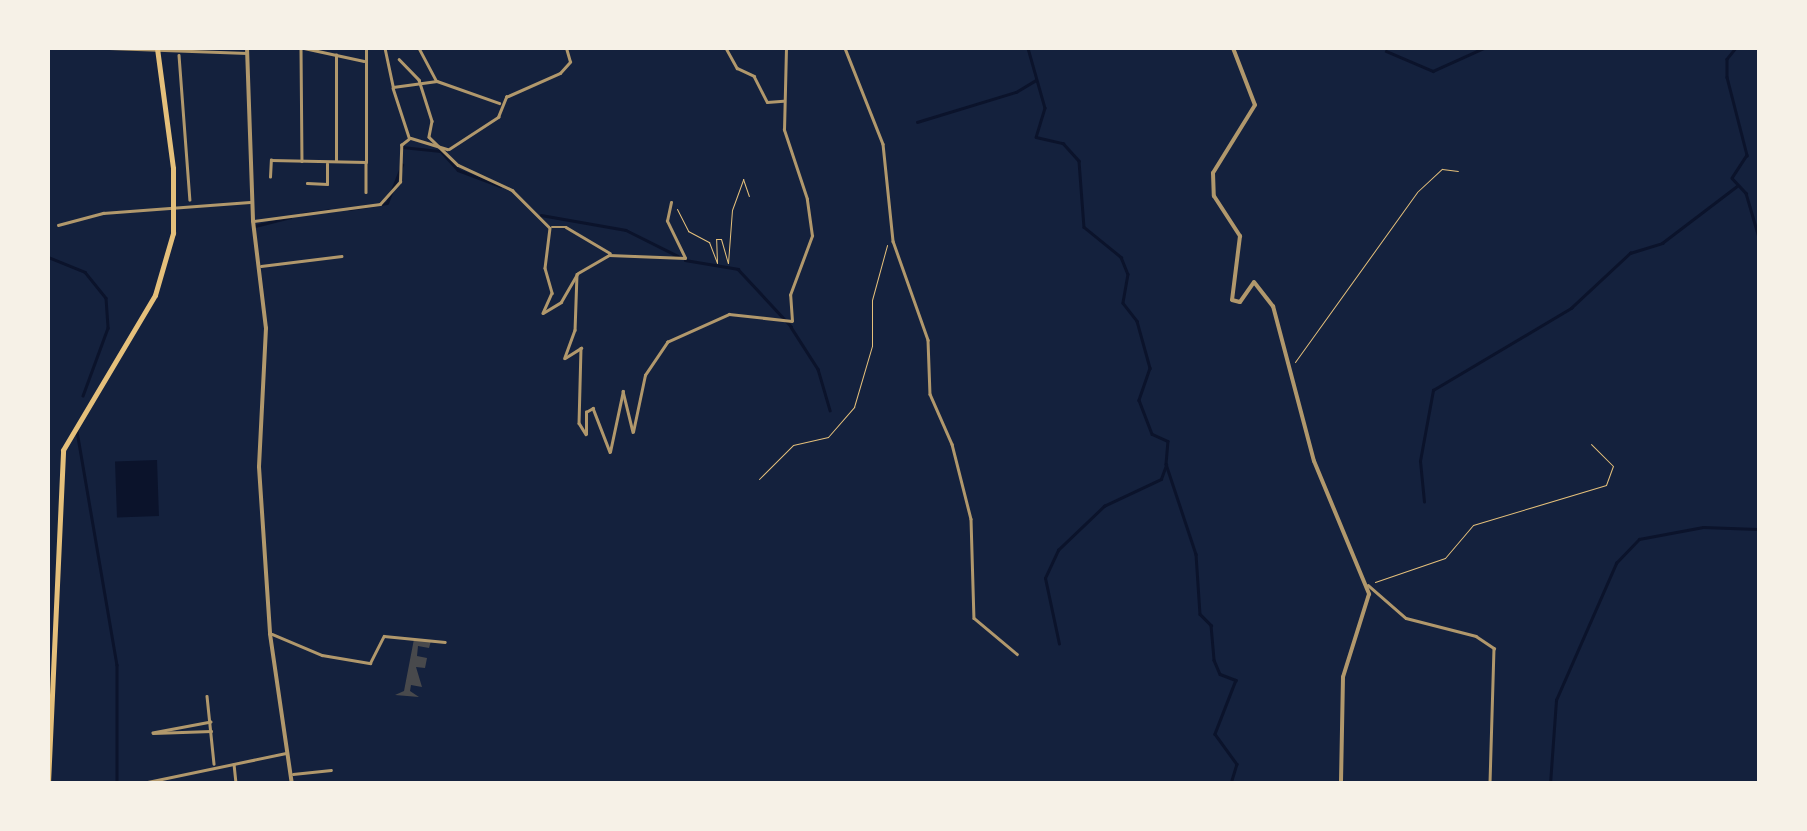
<!DOCTYPE html>
<html>
<head>
<meta charset="utf-8">
<style>
	body { margin:0 }
	#map { position:relative; width:1807px; height:831px; overflow:hidden; background:#14213d; font-family:"Titillium Web",sans-serif }
	div>[style] { position:absolute }
	.water>* { inset:0; background:#0b132b; transform-origin:0 0 }
	.stream>* { height:2.5px; margin:-1.25px; padding:0 1.25px; transform-origin:1.25px; border-radius:1.25px; background:#0b132b }
	.building>* { inset:0; background:#48494c }
	.path>* { height:1px; margin:-0.5px; padding:0 0.5px; transform-origin:0.5px; border-radius:0.5px; background:#e5c07b }
	.minor>* { height:2.5px; margin:-1.25px; padding:0 1.25px; transform-origin:1.25px; border-radius:1.25px; background:#b1986c }
	.tertiary>* { height:4px; margin:-2px; padding:0 2px; transform-origin:2px; border-radius:2px; background:#b1986c }
	.trunk>* { height:5px; margin:-2.5px; padding:0 2.5px; transform-origin:2.5px; border-radius:2.5px; background:#e5c07b }
	span { translate:-50% -50%; white-space:nowrap; text-align:center; line-height:1.15; -webkit-text-stroke:10px #f6f1e7; paint-order:stroke }
	.frame { position:absolute; inset:0; border:50px solid #f6f1e7; pointer-events:none }
</style>
</head>
<body>
<div id="map">
	<div class="water">
		<i style="left:157px;top:460px;width:56px;height:42px;rotate:88deg"></i>
	</div>
	<div class="stream">
		<i style="left:1028px;top:48px;width:62px;rotate:74.2deg"></i>
		<i style="left:1045px;top:108px;width:30px;rotate:107deg"></i>
		<i style="left:1036px;top:137px;width:28px;rotate:13deg"></i>
		<i style="left:1063px;top:143px;width:24px;rotate:48deg"></i>
		<i style="left:1079px;top:161px;width:66px;rotate:85.7deg"></i>
		<i style="left:1084px;top:227px;width:48px;rotate:39deg"></i>
		<i style="left:1121px;top:257px;width:18px;rotate:68deg"></i>
		<i style="left:1128px;top:274px;width:29px;rotate:100deg"></i>
		<i style="left:1123px;top:303px;width:23px;rotate:52deg"></i>
		<i style="left:1137px;top:321px;width:49px;rotate:74.5deg"></i>
		<i style="left:1150px;top:368px;width:34px;rotate:109deg"></i>
		<i style="left:1139px;top:400px;width:36px;rotate:69deg"></i>
		<i style="left:1152px;top:434px;width:17px;rotate:24deg"></i>
		<i style="left:1168px;top:441px;width:23px;rotate:95deg"></i>
		<i style="left:1166px;top:464px;width:95px;rotate:71.6deg"></i>
		<i style="left:1196px;top:554px;width:60px;rotate:86.2deg"></i>
		<i style="left:1200px;top:614px;width:16px;rotate:45deg"></i>
		<i style="left:1211px;top:625px;width:35px;rotate:85deg"></i>
		<i style="left:1214px;top:660px;width:15px;rotate:67deg"></i>
		<i style="left:1220px;top:674px;width:17px;rotate:21deg"></i>
		<i style="left:1236px;top:680px;width:58px;rotate:111.3deg"></i>
		<i style="left:1215px;top:734px;width:37px;rotate:54deg"></i>
		<i style="left:1237px;top:764px;width:21px;rotate:107deg"></i>
		<i style="left:1736px;top:48px;width:14px;rotate:129deg"></i>
		<i style="left:1727px;top:59px;width:18px;rotate:90deg"></i>
		<i style="left:1727px;top:77px;width:81px;rotate:75.6deg"></i>
		<i style="left:1747px;top:155px;width:27px;rotate:123deg"></i>
		<i style="left:1732px;top:178px;width:21px;rotate:47deg"></i>
		<i style="left:1746px;top:193px;width:50px;rotate:73.7deg"></i>
		<i style="left:1386px;top:51px;width:51px;rotate:23.1deg"></i>
		<i style="left:1433px;top:71px;width:56px;rotate:-24.3deg"></i>
		<i style="left:917px;top:122px;width:103px;rotate:-16.9deg"></i>
		<i style="left:1016px;top:92px;width:23px;rotate:-31deg"></i>
		<i style="left:402px;top:147px;width:39px;rotate:6deg"></i>
		<i style="left:441px;top:151px;width:25px;rotate:48deg"></i>
		<i style="left:458px;top:170px;width:45px;rotate:20.9deg"></i>
		<i style="left:349px;top:209px;width:38px;rotate:-9deg"></i>
		<i style="left:387px;top:203px;width:41px;rotate:-68.5deg"></i>
		<i style="left:302px;top:214px;width:27px;rotate:-8deg"></i>
		<i style="left:541px;top:215px;width:86px;rotate:10deg"></i>
		<i style="left:626px;top:230px;width:58px;rotate:26.6deg"></i>
		<i style="left:255px;top:226px;width:36px;rotate:-14deg"></i>
		<i style="left:48px;top:257px;width:40px;rotate:22deg"></i>
		<i style="left:85px;top:272px;width:33px;rotate:51deg"></i>
		<i style="left:106px;top:298px;width:30px;rotate:86deg"></i>
		<i style="left:108px;top:328px;width:72px;rotate:110.2deg"></i>
		<i style="left:685px;top:260px;width:54px;rotate:9.6deg"></i>
		<i style="left:738px;top:269px;width:78px;rotate:47.1deg"></i>
		<i style="left:791px;top:327px;width:50px;rotate:57.3deg"></i>
		<i style="left:818px;top:369px;width:43px;rotate:73.7deg"></i>
		<i style="left:77px;top:431px;width:237px;rotate:80.3deg"></i>
		<i style="left:117px;top:665px;width:119px;rotate:90deg"></i>
		<i style="left:1424px;top:502px;width:41px;rotate:-95.6deg"></i>
		<i style="left:1420px;top:461px;width:72px;rotate:-79.6deg"></i>
		<i style="left:1433px;top:390px;width:161px;rotate:-30.7deg"></i>
		<i style="left:1571px;top:308px;width:81px;rotate:-43deg"></i>
		<i style="left:1630px;top:253px;width:34px;rotate:-17deg"></i>
		<i style="left:1662px;top:243px;width:94px;rotate:-37.2deg"></i>
		<i style="left:1760px;top:522px;width:15px;rotate:90deg"></i>
		<i style="left:1059px;top:644px;width:67px;rotate:-102deg"></i>
		<i style="left:1045px;top:578px;width:31px;rotate:-65deg"></i>
		<i style="left:1058px;top:550px;width:64px;rotate:-43.7deg"></i>
		<i style="left:1104px;top:506px;width:63px;rotate:-25.3deg"></i>
		<i style="left:1161px;top:479px;width:15px;rotate:-70deg"></i>
		<i style="left:1550px;top:784px;width:84px;rotate:-85.9deg"></i>
		<i style="left:1556px;top:700px;width:150px;rotate:-66.3deg"></i>
		<i style="left:1616px;top:563px;width:33px;rotate:-46deg"></i>
		<i style="left:1639px;top:539px;width:65px;rotate:-10.6deg"></i>
		<i style="left:1703px;top:527px;width:54px;rotate:2.1deg"></i>
	</div>
	<div class="building">
		<i style="clip-path:polygon(414px 639px,431px 641px,429px 648px,418px 646px,417px 656px,427px 658px,425px 668px,416px 667px,422px 687px,411px 685px,410px 691px,419px 697px,395px 695px,404px 691px)"></i>
	</div>
	<div class="path">
		<i style="left:677px;top:209px;width:25px;rotate:63deg"></i>
		<i style="left:688px;top:231px;width:24px;rotate:28deg"></i>
		<i style="left:709px;top:242px;width:22px;rotate:69deg"></i>
		<i style="left:717px;top:263px;width:24px;rotate:-92deg"></i>
		<i style="left:716px;top:239px;width:5px"></i>
		<i style="left:721px;top:239px;width:25px;rotate:74deg"></i>
		<i style="left:728px;top:263px;width:53px;rotate:-85.7deg"></i>
		<i style="left:732px;top:210px;width:33px;rotate:-70deg"></i>
		<i style="left:743px;top:179px;width:18px;rotate:71deg"></i>
		<i style="left:1295px;top:362px;width:209px;rotate:-54.3deg"></i>
		<i style="left:1417px;top:192px;width:34px;rotate:-43deg"></i>
		<i style="left:1442px;top:169px;width:16px;rotate:7deg"></i>
		<i style="left:759px;top:479px;width:48px;rotate:-45deg"></i>
		<i style="left:793px;top:445px;width:36px;rotate:-13deg"></i>
		<i style="left:828px;top:437px;width:40px;rotate:-49deg"></i>
		<i style="left:854px;top:407px;width:64px;rotate:-73.6deg"></i>
		<i style="left:872px;top:346px;width:46px;rotate:-90deg"></i>
		<i style="left:872px;top:300px;width:57px;rotate:-74.7deg"></i>
		<i style="left:1375px;top:582px;width:74px;rotate:-18.9deg"></i>
		<i style="left:1445px;top:558px;width:43px;rotate:-49.7deg"></i>
		<i style="left:1473px;top:525px;width:139px;rotate:-16.7deg"></i>
		<i style="left:1606px;top:485px;width:20px;rotate:-70deg"></i>
		<i style="left:1613px;top:466px;width:31px;rotate:-135deg"></i>
	</div>
	<div class="minor">
		<i style="left:109px;top:48px;width:138px;rotate:2.1deg"></i>
		<i style="left:301px;top:48px;width:113px;rotate:89.5deg"></i>
		<i style="left:304px;top:48px;width:61px;rotate:12.2deg"></i>
		<i style="left:385px;top:48px;width:40px;rotate:78deg"></i>
		<i style="left:393px;top:87px;width:44px;rotate:-7.8deg"></i>
		<i style="left:437px;top:81px;width:66px;rotate:19.5deg"></i>
		<i style="left:419px;top:48px;width:36px;rotate:62deg"></i>
		<i style="left:726px;top:48px;width:23px;rotate:61deg"></i>
		<i style="left:737px;top:68px;width:19px;rotate:25deg"></i>
		<i style="left:754px;top:76px;width:29px;rotate:63deg"></i>
		<i style="left:767px;top:102px;width:16px;rotate:-4deg"></i>
		<i style="left:845px;top:48px;width:103px;rotate:68.4deg"></i>
		<i style="left:883px;top:144px;width:98px;rotate:84.1deg"></i>
		<i style="left:893px;top:241px;width:105px;rotate:70.5deg"></i>
		<i style="left:928px;top:340px;width:54px;rotate:87.9deg"></i>
		<i style="left:930px;top:394px;width:55px;rotate:66.3deg"></i>
		<i style="left:952px;top:444px;width:77px;rotate:75.8deg"></i>
		<i style="left:971px;top:519px;width:99px;rotate:88.3deg"></i>
		<i style="left:974px;top:618px;width:56px;rotate:39.9deg"></i>
		<i style="left:179px;top:55px;width:145px;rotate:85.7deg"></i>
		<i style="left:399px;top:59px;width:29px;rotate:46deg"></i>
		<i style="left:419px;top:80px;width:43px;rotate:72.4deg"></i>
		<i style="left:432px;top:121px;width:16px;rotate:101deg"></i>
		<i style="left:429px;top:137px;width:40px;rotate:44deg"></i>
		<i style="left:458px;top:165px;width:60px;rotate:24.8deg"></i>
		<i style="left:512px;top:190px;width:52px;rotate:45deg"></i>
		<i style="left:393px;top:88px;width:52px;rotate:71.9deg"></i>
		<i style="left:411px;top:138px;width:38px;rotate:17deg"></i>
		<i style="left:449px;top:149px;width:59px;rotate:-33.1deg"></i>
		<i style="left:498px;top:117px;width:22px;rotate:-68deg"></i>
		<i style="left:506px;top:97px;width:59px;rotate:-24deg"></i>
		<i style="left:560px;top:73px;width:15px;rotate:-48deg"></i>
		<i style="left:570px;top:62px;width:15px;rotate:-106deg"></i>
		<i style="left:336px;top:160px;width:105px;rotate:-90deg"></i>
		<i style="left:366px;top:161px;width:113px;rotate:-90deg"></i>
		<i style="left:270px;top:177px;width:17px;rotate:-87deg"></i>
		<i style="left:271px;top:160px;width:95px;rotate:1.2deg"></i>
		<i style="left:366px;top:162px;width:30px;rotate:90deg"></i>
		<i style="left:307px;top:183px;width:20px;rotate:3deg"></i>
		<i style="left:327px;top:184px;width:20px;rotate:-90deg"></i>
		<i style="left:253px;top:221px;width:128px;rotate:-7.6deg"></i>
		<i style="left:380px;top:204px;width:30px;rotate:-48deg"></i>
		<i style="left:400px;top:182px;width:37px;rotate:-88deg"></i>
		<i style="left:401px;top:145px;width:11px;rotate:-38deg"></i>
		<i style="left:58px;top:225px;width:47px;rotate:-14.9deg"></i>
		<i style="left:103px;top:213px;width:147px;rotate:-4.3deg"></i>
		<i style="left:552px;top:227px;width:14px"></i>
		<i style="left:566px;top:227px;width:51px;rotate:30.6deg"></i>
		<i style="left:550px;top:228px;width:40px;rotate:97.1deg"></i>
		<i style="left:545px;top:268px;width:26px;rotate:74deg"></i>
		<i style="left:552px;top:293px;width:22px;rotate:114deg"></i>
		<i style="left:543px;top:313px;width:21px;rotate:-31deg"></i>
		<i style="left:561px;top:302px;width:32px;rotate:-60deg"></i>
		<i style="left:577px;top:274px;width:56px;rotate:92deg"></i>
		<i style="left:575px;top:330px;width:30px;rotate:110deg"></i>
		<i style="left:565px;top:358px;width:19px;rotate:-32deg"></i>
		<i style="left:581px;top:348px;width:75px;rotate:91.5deg"></i>
		<i style="left:579px;top:423px;width:13px;rotate:58deg"></i>
		<i style="left:586px;top:434px;width:22px;rotate:-90deg"></i>
		<i style="left:586px;top:412px;width:8px;rotate:-30deg"></i>
		<i style="left:593px;top:408px;width:47px;rotate:68.9deg"></i>
		<i style="left:610px;top:452px;width:62px;rotate:-78deg"></i>
		<i style="left:623px;top:391px;width:42px;rotate:76.3deg"></i>
		<i style="left:633px;top:432px;width:58px;rotate:-78.1deg"></i>
		<i style="left:645px;top:375px;width:40px;rotate:-56deg"></i>
		<i style="left:667px;top:342px;width:68px;rotate:-24.3deg"></i>
		<i style="left:729px;top:314px;width:63px;rotate:6.3deg"></i>
		<i style="left:792px;top:321px;width:26px;rotate:-94deg"></i>
		<i style="left:790px;top:295px;width:63px;rotate:-69.6deg"></i>
		<i style="left:812px;top:236px;width:37px;rotate:-98deg"></i>
		<i style="left:807px;top:199px;width:73px;rotate:-108.4deg"></i>
		<i style="left:784px;top:130px;width:82px;rotate:-88.6deg"></i>
		<i style="left:261px;top:266px;width:81px;rotate:-7.1deg"></i>
		<i style="left:578px;top:273px;width:36px;rotate:-30deg"></i>
		<i style="left:609px;top:255px;width:76px;rotate:2.3deg"></i>
		<i style="left:685px;top:258px;width:41px;rotate:-115.9deg"></i>
		<i style="left:667px;top:221px;width:19px;rotate:-78deg"></i>
		<i style="left:48px;top:433px;width:108px;rotate:90deg"></i>
		<i style="left:1368px;top:585px;width:50px;rotate:41deg"></i>
		<i style="left:1406px;top:618px;width:72px;rotate:14.4deg"></i>
		<i style="left:1476px;top:636px;width:22px;rotate:34deg"></i>
		<i style="left:1494px;top:648px;width:136px;rotate:91.7deg"></i>
		<i style="left:272px;top:634px;width:54px;rotate:22.8deg"></i>
		<i style="left:322px;top:655px;width:49px;rotate:9.5deg"></i>
		<i style="left:370px;top:663px;width:30px;rotate:-63deg"></i>
		<i style="left:384px;top:636px;width:61px;rotate:5.6deg"></i>
		<i style="left:207px;top:696px;width:68px;rotate:84.1deg"></i>
		<i style="left:211px;top:722px;width:59px;rotate:169.3deg"></i>
		<i style="left:153px;top:733px;width:58px;rotate:-2deg"></i>
		<i style="left:234px;top:764px;width:20px;rotate:84deg"></i>
		<i style="left:293px;top:774px;width:38px;rotate:-6deg"></i>
		<i style="left:138px;top:784px;width:152px;rotate:-11.8deg"></i>
	</div>
	<div class="tertiary">
		<i style="left:247px;top:48px;width:173px;rotate:88deg"></i>
		<i style="left:253px;top:221px;width:108px;rotate:83.1deg"></i>
		<i style="left:266px;top:328px;width:139px;rotate:92.9deg"></i>
		<i style="left:259px;top:467px;width:167px;rotate:86.2deg"></i>
		<i style="left:270px;top:634px;width:152px;rotate:81.7deg"></i>
		<i style="left:1233px;top:48px;width:61px;rotate:68.9deg"></i>
		<i style="left:1255px;top:105px;width:80px;rotate:121.7deg"></i>
		<i style="left:1213px;top:173px;width:23px;rotate:88deg"></i>
		<i style="left:1214px;top:196px;width:48px;rotate:57deg"></i>
		<i style="left:1240px;top:236px;width:64px;rotate:97.1deg"></i>
		<i style="left:1232px;top:300px;width:8px;rotate:14deg"></i>
		<i style="left:1240px;top:302px;width:24px;rotate:-55deg"></i>
		<i style="left:1254px;top:282px;width:31px;rotate:52deg"></i>
		<i style="left:1273px;top:306px;width:160px;rotate:75.2deg"></i>
		<i style="left:1314px;top:461px;width:144px;rotate:67.5deg"></i>
		<i style="left:1369px;top:594px;width:87px;rotate:107.4deg"></i>
		<i style="left:1343px;top:677px;width:107px;rotate:91.1deg"></i>
	</div>
	<div class="trunk">
		<i style="left:48px;top:783px;width:333px;rotate:-87.4deg"></i>
		<i style="left:63px;top:450px;width:180px;rotate:-59.3deg"></i>
		<i style="left:155px;top:295px;width:65px;rotate:-73.8deg"></i>
		<i style="left:173px;top:233px;width:65px;rotate:-90deg"></i>
		<i style="left:173px;top:168px;width:121px;rotate:-97.6deg"></i>
	</div>
	<div class="frame"></div>
</div>
</body>
</html>
